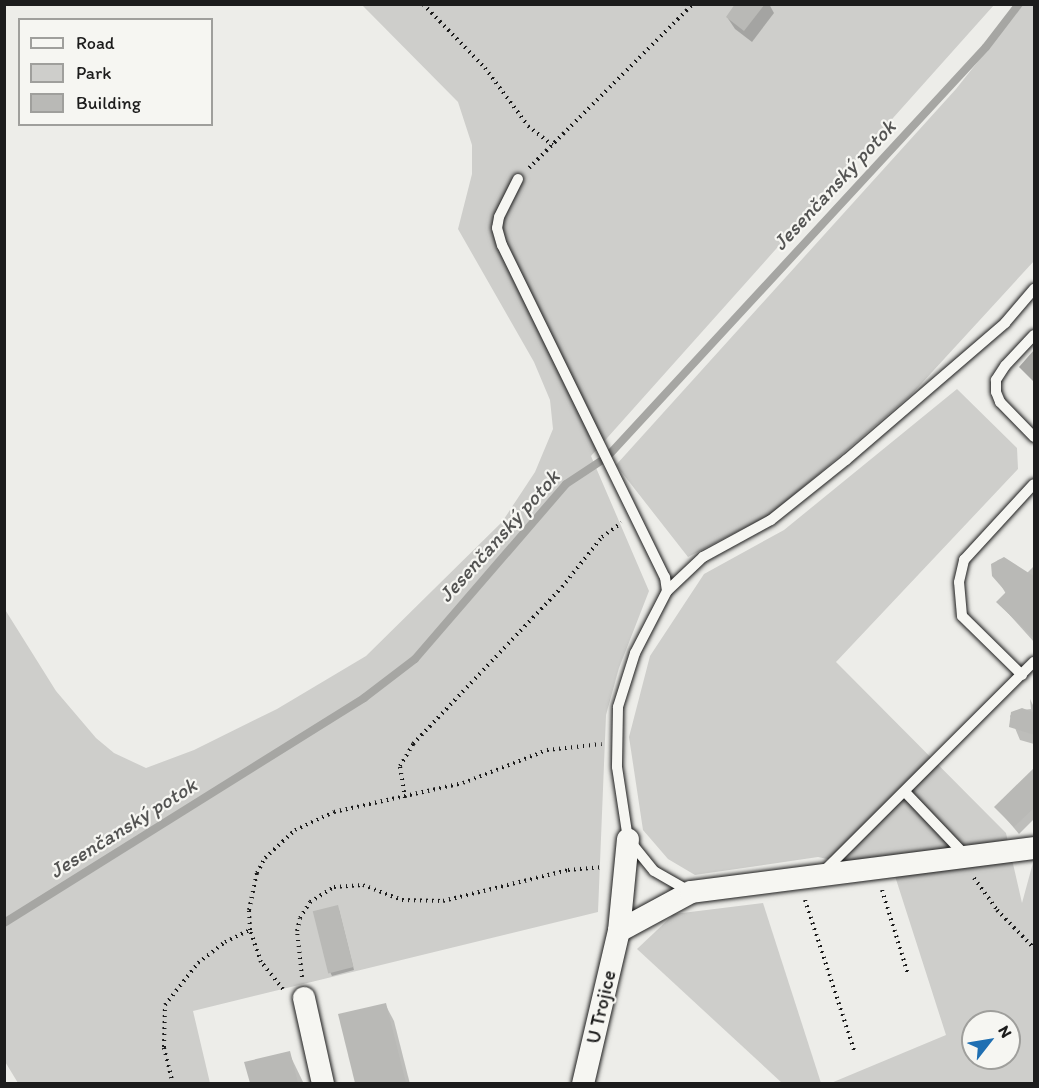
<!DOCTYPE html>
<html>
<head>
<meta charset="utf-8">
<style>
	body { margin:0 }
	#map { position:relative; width:1039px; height:1088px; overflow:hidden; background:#edede9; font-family:Itim,sans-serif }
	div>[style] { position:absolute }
	.green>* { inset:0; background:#cececb }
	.water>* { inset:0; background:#a6a6a3 }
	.shadow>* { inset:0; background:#0003 }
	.stream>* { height:8px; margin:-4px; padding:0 4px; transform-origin:4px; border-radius:4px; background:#a6a6a3 }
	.building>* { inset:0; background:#b9b9b6; transform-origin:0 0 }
	.path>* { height:4px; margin-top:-2px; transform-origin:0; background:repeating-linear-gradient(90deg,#1c1c1c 0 1.5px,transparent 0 6px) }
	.roads { filter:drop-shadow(0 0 2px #1c1c1c) drop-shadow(0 0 2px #1c1c1c) }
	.lane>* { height:10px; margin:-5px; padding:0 5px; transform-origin:5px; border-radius:5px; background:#f6f6f2 }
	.street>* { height:22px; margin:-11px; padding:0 11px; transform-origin:11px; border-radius:11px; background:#f6f6f2 }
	span { translate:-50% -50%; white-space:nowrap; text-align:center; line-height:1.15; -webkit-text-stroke:4.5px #f6f6f2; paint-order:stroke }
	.street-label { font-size:20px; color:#1c1c1c }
	.water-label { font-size:21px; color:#535352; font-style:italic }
	.frame { position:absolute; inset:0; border:6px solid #1c1c1c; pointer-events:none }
	.legend { position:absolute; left:18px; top:18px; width:195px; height:108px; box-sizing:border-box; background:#f6f6f2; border:2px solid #9f9f9c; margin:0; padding:8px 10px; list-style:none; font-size:18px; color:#1c1c1c }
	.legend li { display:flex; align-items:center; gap:12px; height:30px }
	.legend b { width:30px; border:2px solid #9f9f9c }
	.north { position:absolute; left:961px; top:1010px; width:60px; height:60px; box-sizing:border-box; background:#f6f6f2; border:2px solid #9f9f9c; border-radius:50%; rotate:59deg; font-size:16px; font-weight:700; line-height:24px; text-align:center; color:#1c1c1c }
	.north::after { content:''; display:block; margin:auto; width:21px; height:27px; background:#1f6fb2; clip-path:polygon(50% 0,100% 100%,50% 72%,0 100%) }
</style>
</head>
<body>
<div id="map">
	<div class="green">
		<i style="clip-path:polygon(362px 5px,994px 5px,591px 456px,649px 591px,619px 668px,606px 715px,598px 912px,193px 1011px,210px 1083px,18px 1083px,4px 1060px,4px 608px,56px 691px,96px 738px,114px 753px,146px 768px,194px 750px,277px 709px,366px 656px,502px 522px,535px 472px,553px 429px,550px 400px,534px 362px,458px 229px,472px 174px,472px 145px,458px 102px)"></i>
		<i style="clip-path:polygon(1023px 5px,1034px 5px,1034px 261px,911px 395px,773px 513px,688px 557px,616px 465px,956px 89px)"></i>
		<i style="clip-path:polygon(evenodd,957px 389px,1017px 448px,1018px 469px,836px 662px,1006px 833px,1022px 903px,1034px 859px,1034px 1083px,831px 1083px,946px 1035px,894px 873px,818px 857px,695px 875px,668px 859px,643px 830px,629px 737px,650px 656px,704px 574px,784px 530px,957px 389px,973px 1022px,1009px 1022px,1009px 1058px,973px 1058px,973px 1022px)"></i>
		<i style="clip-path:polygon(763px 903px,821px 1083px,782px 1083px,637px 949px,674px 914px)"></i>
	</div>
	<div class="water">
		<i style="clip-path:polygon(1034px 350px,1034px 382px,1019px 367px)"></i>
	</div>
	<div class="shadow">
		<i style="clip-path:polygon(737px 4px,769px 4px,774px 13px,752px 42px,735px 29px,727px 17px)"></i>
		<i style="clip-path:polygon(1004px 559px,1027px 573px,1034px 566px,1034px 642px,998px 602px,1006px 594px,992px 569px,998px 560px)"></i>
		<i style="clip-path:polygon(1030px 699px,1034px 707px,1034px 744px,1020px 740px,1010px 716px,1014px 711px,1031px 709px)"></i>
		<i style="clip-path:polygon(1034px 772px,1034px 819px,1019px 834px,996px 807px)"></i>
		<i style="clip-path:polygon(339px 910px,354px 970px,332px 976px,330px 972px)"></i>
		<i style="clip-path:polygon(385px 1004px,394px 1021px,410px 1084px,357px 1084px,340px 1015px)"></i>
		<i style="clip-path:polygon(289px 1053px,304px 1084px,251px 1084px,246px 1063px)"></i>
	</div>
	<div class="stream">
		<i style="left:4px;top:923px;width:425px;rotate:-32deg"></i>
		<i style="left:364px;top:698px;width:64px;rotate:-37.4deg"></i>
		<i style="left:415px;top:659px;width:231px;rotate:-49.2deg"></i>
		<i style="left:566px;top:484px;width:49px;rotate:-33.4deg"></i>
		<i style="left:607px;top:457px;width:558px;rotate:-47.25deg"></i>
		<i style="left:986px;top:47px;width:54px;rotate:-52.5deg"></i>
	</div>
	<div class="building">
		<i style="clip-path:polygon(735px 4px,765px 4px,744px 31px,726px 17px)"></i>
		<i style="clip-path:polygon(1004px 557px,1035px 577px,1035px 639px,996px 602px,1006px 592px,992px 576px,991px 564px)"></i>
		<i style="clip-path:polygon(1022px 708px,1035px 713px,1035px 735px,1009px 727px,1011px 712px)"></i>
		<i style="clip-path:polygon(1035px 767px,1035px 807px,1014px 827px,994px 807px)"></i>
		<i style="left:338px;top:905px;width:64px;height:26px;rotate:76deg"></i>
		<i style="clip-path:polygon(386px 1003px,406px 1083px,355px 1083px,338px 1014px)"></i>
		<i style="clip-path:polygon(290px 1051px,298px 1083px,250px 1083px,244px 1062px)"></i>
	</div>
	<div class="path">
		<i style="left:423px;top:4px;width:89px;rotate:45.9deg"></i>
		<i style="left:485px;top:68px;width:72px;rotate:53.4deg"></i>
		<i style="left:528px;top:126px;width:31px;rotate:38deg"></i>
		<i style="left:529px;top:168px;width:232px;rotate:-45deg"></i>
		<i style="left:405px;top:798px;width:32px;rotate:-99deg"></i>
		<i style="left:400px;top:766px;width:26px;rotate:-59deg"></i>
		<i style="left:413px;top:744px;width:216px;rotate:-46.5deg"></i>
		<i style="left:562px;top:587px;width:64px;rotate:-51.3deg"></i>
		<i style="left:602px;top:537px;width:24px;rotate:-36deg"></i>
		<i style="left:974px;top:878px;width:39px;rotate:54deg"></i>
		<i style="left:997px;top:910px;width:53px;rotate:45.8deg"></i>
		<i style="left:882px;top:890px;width:88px;rotate:72.8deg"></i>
		<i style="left:805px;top:900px;width:158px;rotate:71.9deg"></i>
		<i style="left:302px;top:977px;width:46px;rotate:-96.2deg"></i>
		<i style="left:297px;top:931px;width:13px;rotate:-77deg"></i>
		<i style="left:300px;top:918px;width:19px;rotate:-58deg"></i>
		<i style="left:310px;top:902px;width:28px;rotate:-32deg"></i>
		<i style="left:334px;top:887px;width:29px;rotate:-4deg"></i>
		<i style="left:363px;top:885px;width:42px;rotate:21deg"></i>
		<i style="left:402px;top:900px;width:41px;rotate:1.4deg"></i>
		<i style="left:443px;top:901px;width:129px;rotate:-13.9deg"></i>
		<i style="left:568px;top:870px;width:35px;rotate:-5deg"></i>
		<i style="left:283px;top:989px;width:35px;rotate:-129deg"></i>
		<i style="left:261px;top:962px;width:34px;rotate:-109deg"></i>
		<i style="left:250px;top:930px;width:20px;rotate:-93deg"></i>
		<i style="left:249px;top:910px;width:38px;rotate:-78deg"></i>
		<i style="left:257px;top:873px;width:17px;rotate:-62deg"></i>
		<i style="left:265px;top:858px;width:41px;rotate:-43deg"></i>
		<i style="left:295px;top:830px;width:43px;rotate:-24.8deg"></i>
		<i style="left:334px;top:812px;width:132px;rotate:-12.7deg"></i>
		<i style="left:463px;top:783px;width:90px;rotate:-21.4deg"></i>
		<i style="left:547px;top:750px;width:55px;rotate:-6.2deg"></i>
		<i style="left:173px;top:1084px;width:38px;rotate:-104deg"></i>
		<i style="left:164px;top:1047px;width:42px;rotate:-88.6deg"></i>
		<i style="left:165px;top:1005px;width:53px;rotate:-51.8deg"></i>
		<i style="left:198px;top:963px;width:34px;rotate:-38deg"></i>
		<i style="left:225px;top:942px;width:28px;rotate:-26deg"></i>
	</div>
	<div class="roads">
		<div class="lane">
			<i style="left:518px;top:179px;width:42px;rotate:116.6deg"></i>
			<i style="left:499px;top:217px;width:11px;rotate:100deg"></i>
			<i style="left:497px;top:228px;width:18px;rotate:74deg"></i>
			<i style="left:502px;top:245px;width:370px;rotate:63.9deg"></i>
			<i style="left:665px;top:577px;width:14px;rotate:82deg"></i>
			<i style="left:667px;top:591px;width:70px;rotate:117.3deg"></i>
			<i style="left:635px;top:653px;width:57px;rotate:107.5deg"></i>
			<i style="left:618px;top:707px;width:60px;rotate:91deg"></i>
			<i style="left:617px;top:767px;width:73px;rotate:81.3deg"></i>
			<i style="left:628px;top:839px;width:41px;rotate:50.9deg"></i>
			<i style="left:654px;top:871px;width:40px;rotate:29.7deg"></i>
			<i style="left:1034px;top:335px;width:42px;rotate:133.1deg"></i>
			<i style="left:1005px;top:366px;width:17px;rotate:123deg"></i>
			<i style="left:996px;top:380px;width:12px;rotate:90deg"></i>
			<i style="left:996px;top:392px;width:11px;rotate:68deg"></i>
			<i style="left:1000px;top:402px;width:49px;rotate:45.8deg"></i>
			<i style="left:667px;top:591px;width:50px;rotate:-43.4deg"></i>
			<i style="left:703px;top:557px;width:77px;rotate:-28.6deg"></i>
			<i style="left:771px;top:520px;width:96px;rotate:-38.7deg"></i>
			<i style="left:846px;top:460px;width:210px;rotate:-40.7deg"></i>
			<i style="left:1005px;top:323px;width:45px;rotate:-49.5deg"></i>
			<i style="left:1022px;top:675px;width:84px;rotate:-135.5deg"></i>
			<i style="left:962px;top:616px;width:34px;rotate:-95deg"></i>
			<i style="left:959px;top:582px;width:23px;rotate:-77deg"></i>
			<i style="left:964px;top:560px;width:103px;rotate:-47.4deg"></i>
			<i style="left:906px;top:793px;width:88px;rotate:46.4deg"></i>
			<i style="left:824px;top:871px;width:296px;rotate:-44.9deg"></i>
		</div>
		<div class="street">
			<i style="left:619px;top:931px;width:82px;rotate:-28.4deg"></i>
			<i style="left:691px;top:892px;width:346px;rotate:-7.3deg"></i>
			<i style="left:304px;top:998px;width:88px;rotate:77.5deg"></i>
			<i style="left:583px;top:1084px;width:157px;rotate:-76.8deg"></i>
			<i style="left:619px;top:931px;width:92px;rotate:-84.4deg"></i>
		</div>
	</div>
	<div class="street-label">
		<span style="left:601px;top:1007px;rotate:-77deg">U Trojice</span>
	</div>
	<div class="water-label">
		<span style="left:834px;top:185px;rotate:-47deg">Jesenčanský potok</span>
		<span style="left:499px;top:536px;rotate:-48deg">Jesenčanský potok</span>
		<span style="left:123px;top:828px;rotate:-32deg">Jesenčanský potok</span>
	</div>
	<div class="frame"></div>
	<ul class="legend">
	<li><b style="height:8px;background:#f6f6f2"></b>Road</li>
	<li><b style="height:16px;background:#cececb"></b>Park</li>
	<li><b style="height:16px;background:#b9b9b6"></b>Building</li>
	</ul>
	<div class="north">N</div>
</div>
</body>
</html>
